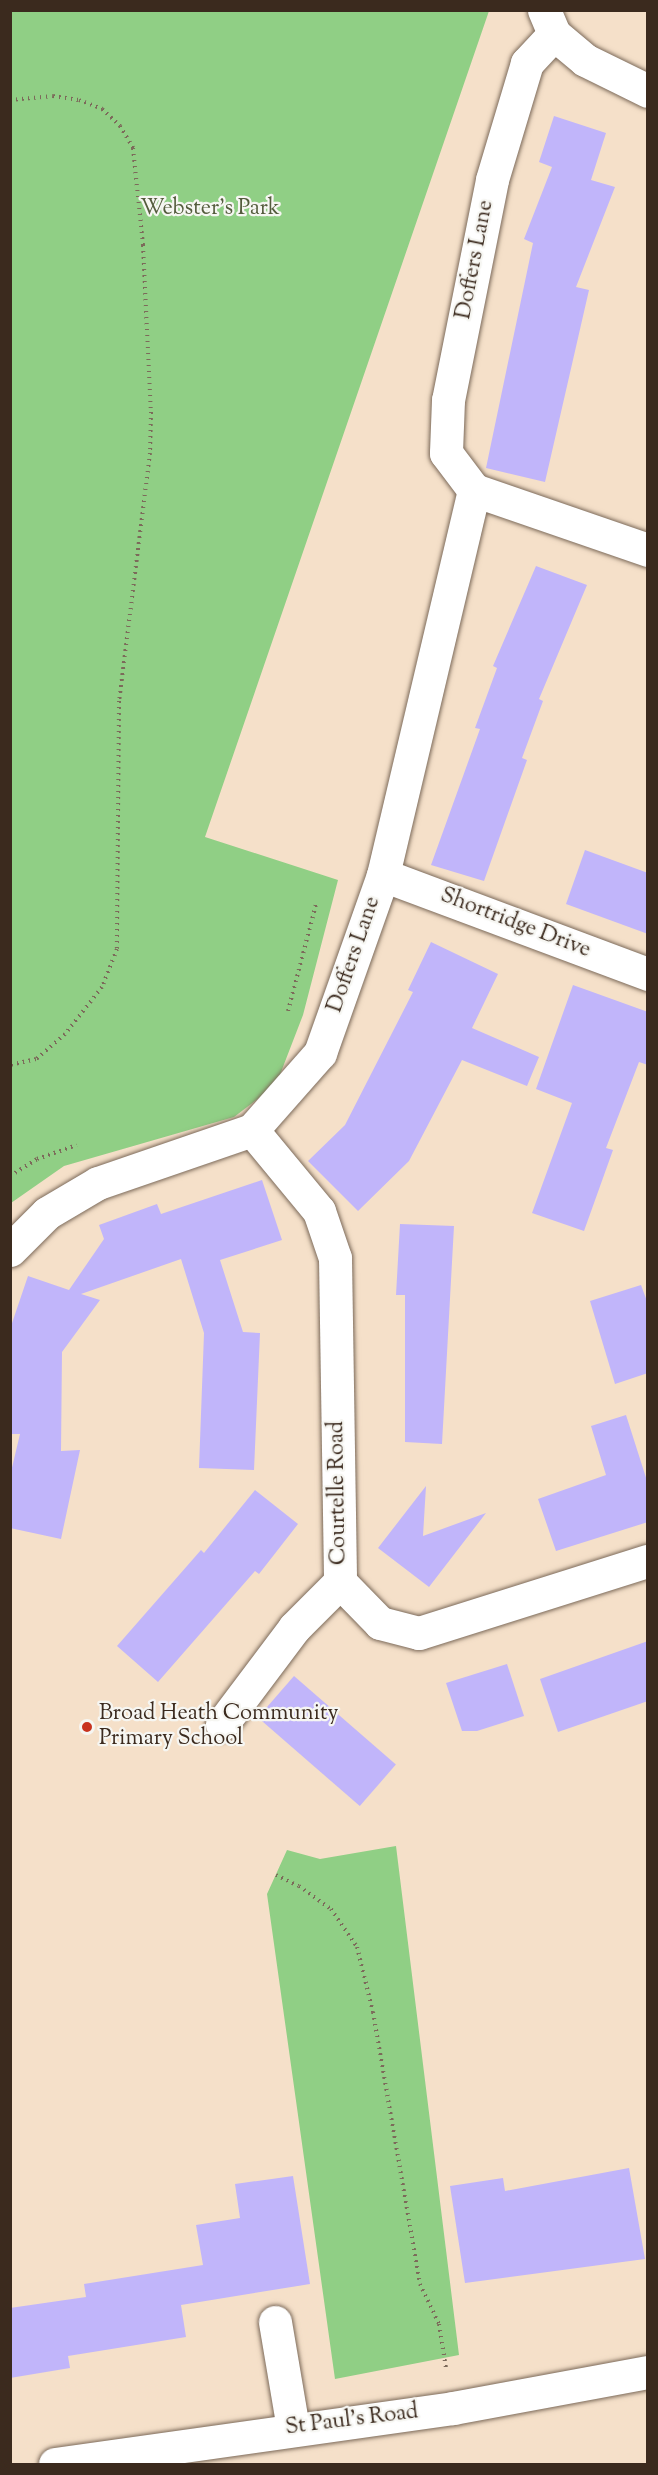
<!DOCTYPE html>
<html>
<head>
<meta charset="utf-8">
<style>
	body { margin:0 }
	#map { position:relative; width:658px; height:2475px; overflow:hidden; background:#f5e0c9; font-family:"Sorts Mill Goudy",serif }
	div>[style] { position:absolute }
	.green>* { inset:0; background:#90cf85 }
	.building>* { inset:0; background:#c1b5fa; transform-origin:0 0 }
	.path>* { height:4px; margin-top:-2px; transform-origin:0; background:repeating-linear-gradient(90deg,#7c6a5a 0 1.5px,transparent 0 6px) }
	.roads { filter:drop-shadow(0 0 2px #7c6a5a) drop-shadow(0 0 2px #7c6a5a) }
	.minor>* { height:33px; margin:-16.5px; padding:0 16.5px; transform-origin:16.5px; border-radius:16.5px; background:#fff }
	.dots>* { width:16px; height:16px; translate:-50% -50%; box-sizing:border-box; border:3px solid #f6f6f2; border-radius:50% }
	span { translate:-50% -50%; white-space:nowrap; text-align:center; line-height:1.15; -webkit-text-stroke:4.5px #f6f6f2; paint-order:stroke }
	.park-label { font-size:22px; color:#545c3d }
	.street-label { font-size:22px; color:#3b2a1e }
	.poi-label { font-size:22px; color:#3b2a1e }
	.left { translate:0 -50%; text-align:left }
	.frame { position:absolute; inset:0; border:12px solid #3b2a1e; pointer-events:none }
</style>
</head>
<body>
<div id="map">
	<div class="green">
		<i style="clip-path:polygon(11px 11px,489px 11px,205px 837px,338px 880px,303px 1015px,276px 1085px,234px 1117px,64px 1166px,11px 1203px)"></i>
		<i style="clip-path:polygon(396px 1846px,459px 2355px,335px 2379px,267px 1894px,287px 1850px,320px 1859px)"></i>
	</div>
	<div class="building">
		<i style="clip-path:polygon(554px 116px,606px 133px,591px 180px,615px 187px,576px 287px,589px 290px,545px 482px,486px 468px,533px 243px,524px 239px,552px 167px,539px 162px)"></i>
		<i style="clip-path:polygon(536px 566px,587px 585px,539px 699px,543px 701px,522px 758px,527px 760px,484px 881px,431px 865px,480px 729px,475px 728px,497px 668px,493px 666px)"></i>
		<i style="clip-path:polygon(585px 850px,648px 873px,648px 934px,566px 904px)"></i>
		<i style="clip-path:polygon(431px 942px,498px 974px,472px 1028px,539px 1057px,527px 1086px,462px 1060px,409px 1161px,358px 1211px,308px 1161px,345px 1125px,413px 992px,408px 990px)"></i>
		<i style="clip-path:polygon(573px 985px,648px 1012px,648px 1065px,639px 1062px,606px 1148px,613px 1150px,584px 1231px,532px 1213px,572px 1103px,536px 1089px)"></i>
		<i style="clip-path:polygon(262px 1180px,282px 1240px,220px 1260px,243px 1332px,260px 1333px,254px 1470px,199px 1468px,204px 1333px,181px 1259px,81px 1294px,100px 1300px,62px 1352px,61px 1451px,80px 1450px,61px 1539px,10px 1528px,10px 1476px,20px 1434px,10px 1434px,10px 1329px,28px 1276px,69px 1290px,104px 1239px,99px 1225px,157px 1204px,161px 1214px)"></i>
		<i style="clip-path:polygon(400px 1224px,454px 1226px,442px 1444px,405px 1442px,405px 1295px,396px 1295px)"></i>
		<i style="clip-path:polygon(641px 1285px,648px 1304px,648px 1373px,615px 1384px,590px 1301px)"></i>
		<i style="clip-path:polygon(626px 1415px,648px 1484px,648px 1522px,556px 1551px,538px 1499px,606px 1475px,591px 1426px)"></i>
		<i style="clip-path:polygon(426px 1486px,423px 1536px,486px 1513px,429px 1587px,378px 1548px)"></i>
		<i style="clip-path:polygon(255px 1490px,298px 1524px,259px 1574px,255px 1571px,158px 1682px,117px 1646px,201px 1550px,204px 1553px)"></i>
		<i style="clip-path:polygon(648px 1641px,648px 1701px,558px 1732px,540px 1679px)"></i>
		<i style="clip-path:polygon(507px 1664px,524px 1716px,477px 1731px,462px 1731px,446px 1683px)"></i>
		<i style="left:294px;top:1676px;width:135px;height:55px;rotate:41deg"></i>
		<i style="clip-path:polygon(629px 2168px,645px 2259px,465px 2283px,450px 2186px,503px 2178px,505px 2191px)"></i>
		<i style="clip-path:polygon(293px 2176px,310px 2284px,181px 2305px,186px 2337px,68px 2356px,70px 2368px,10px 2378px,10px 2308px,86px 2297px,84px 2284px,203px 2265px,196px 2225px,240px 2218px,235px 2184px)"></i>
	</div>
	<div class="path">
		<i style="left:10px;top:100px;width:43px;rotate:-5.3deg"></i>
		<i style="left:53px;top:96px;width:26px;rotate:9deg"></i>
		<i style="left:79px;top:100px;width:25px;rotate:21deg"></i>
		<i style="left:102px;top:109px;width:25px;rotate:43deg"></i>
		<i style="left:120px;top:126px;width:26px;rotate:59deg"></i>
		<i style="left:133px;top:148px;width:98px;rotate:84.1deg"></i>
		<i style="left:143px;top:245px;width:167px;rotate:87.3deg"></i>
		<i style="left:151px;top:412px;width:41px;rotate:91.4deg"></i>
		<i style="left:150px;top:453px;width:250px;rotate:97.1deg"></i>
		<i style="left:119px;top:701px;width:248px;rotate:90.5deg"></i>
		<i style="left:117px;top:949px;width:41px;rotate:111.5deg"></i>
		<i style="left:102px;top:987px;width:60px;rotate:128.2deg"></i>
		<i style="left:65px;top:1034px;width:38px;rotate:139deg"></i>
		<i style="left:36px;top:1059px;width:27px;rotate:167deg"></i>
		<i style="left:288px;top:1011px;width:111px;rotate:-75.3deg"></i>
		<i style="left:10px;top:1176px;width:32px;rotate:-32deg"></i>
		<i style="left:37px;top:1159px;width:42px;rotate:-19.3deg"></i>
		<i style="left:276px;top:1875px;width:25px;rotate:26deg"></i>
		<i style="left:299px;top:1886px;width:39px;rotate:36deg"></i>
		<i style="left:331px;top:1909px;width:46px;rotate:55.6deg"></i>
		<i style="left:357px;top:1947px;width:67px;rotate:76.2deg"></i>
		<i style="left:373px;top:2012px;width:276px;rotate:80.2deg"></i>
		<i style="left:420px;top:2284px;width:44px;rotate:64.6deg"></i>
		<i style="left:439px;top:2324px;width:45px;rotate:81deg"></i>
	</div>
	<div class="roads">
		<div class="minor">
			<i style="left:544px;top:10px;width:26px;rotate:67deg"></i>
			<i style="left:554px;top:34px;width:40px;rotate:40deg"></i>
			<i style="left:585px;top:60px;width:70px;rotate:26.2deg"></i>
			<i style="left:554px;top:34px;width:40px;rotate:133deg"></i>
			<i style="left:527px;top:63px;width:122px;rotate:106.7deg"></i>
			<i style="left:492px;top:180px;width:224px;rotate:101.3deg"></i>
			<i style="left:448px;top:400px;width:53px;rotate:92.2deg"></i>
			<i style="left:446px;top:453px;width:46px;rotate:52.9deg"></i>
			<i style="left:474px;top:490px;width:184px;rotate:19deg"></i>
			<i style="left:383px;top:875px;width:283px;rotate:20.5deg"></i>
			<i style="left:252px;top:1130px;width:105px;rotate:50.4deg"></i>
			<i style="left:319px;top:1211px;width:50px;rotate:71.2deg"></i>
			<i style="left:335px;top:1258px;width:324px;rotate:89.1deg"></i>
			<i style="left:340px;top:1582px;width:57px;rotate:45.7deg"></i>
			<i style="left:380px;top:1623px;width:40px;rotate:14.4deg"></i>
			<i style="left:419px;top:1633px;width:240px;rotate:-17.5deg"></i>
			<i style="left:10px;top:1250px;width:52px;rotate:-45deg"></i>
			<i style="left:47px;top:1213px;width:59px;rotate:-30.5deg"></i>
			<i style="left:98px;top:1183px;width:163px;rotate:-19deg"></i>
			<i style="left:252px;top:1130px;width:103px;rotate:-48.6deg"></i>
			<i style="left:320px;top:1053px;width:189px;rotate:-70.5deg"></i>
			<i style="left:383px;top:875px;width:396px;rotate:-76.7deg"></i>
			<i style="left:222px;top:1724px;width:120px;rotate:-53.1deg"></i>
			<i style="left:294px;top:1628px;width:65px;rotate:-45deg"></i>
			<i style="left:275px;top:2322px;width:108px;rotate:80.4deg"></i>
			<i style="left:55px;top:2464px;width:402px;rotate:-8deg"></i>
			<i style="left:453px;top:2408px;width:198px;rotate:-10.5deg"></i>
		</div>
	</div>
	<div class="dots">
		<i style="left:87px;top:1727px;background:#c8321e"></i>
	</div>
	<div class="park-label">
		<span style="left:210px;top:210px">Webster's Park</span>
	</div>
	<div class="street-label">
		<span style="left:476px;top:260px;rotate:-79deg">Doffers Lane</span>
		<span style="left:515px;top:924px;rotate:21deg">Shortridge Drive</span>
		<span style="left:355px;top:955px;rotate:-71deg">Doffers Lane</span>
		<span style="left:339px;top:1493px;rotate:-91deg">Courtelle Road</span>
		<span style="left:352px;top:2421px;rotate:-7deg">St Paul's Road</span>
	</div>
	<div class="poi-label">
		<span class="left" style="left:99px;top:1727px">Broad Heath Community<br>Primary School</span>
	</div>
	<div class="frame"></div>
</div>
</body>
</html>
